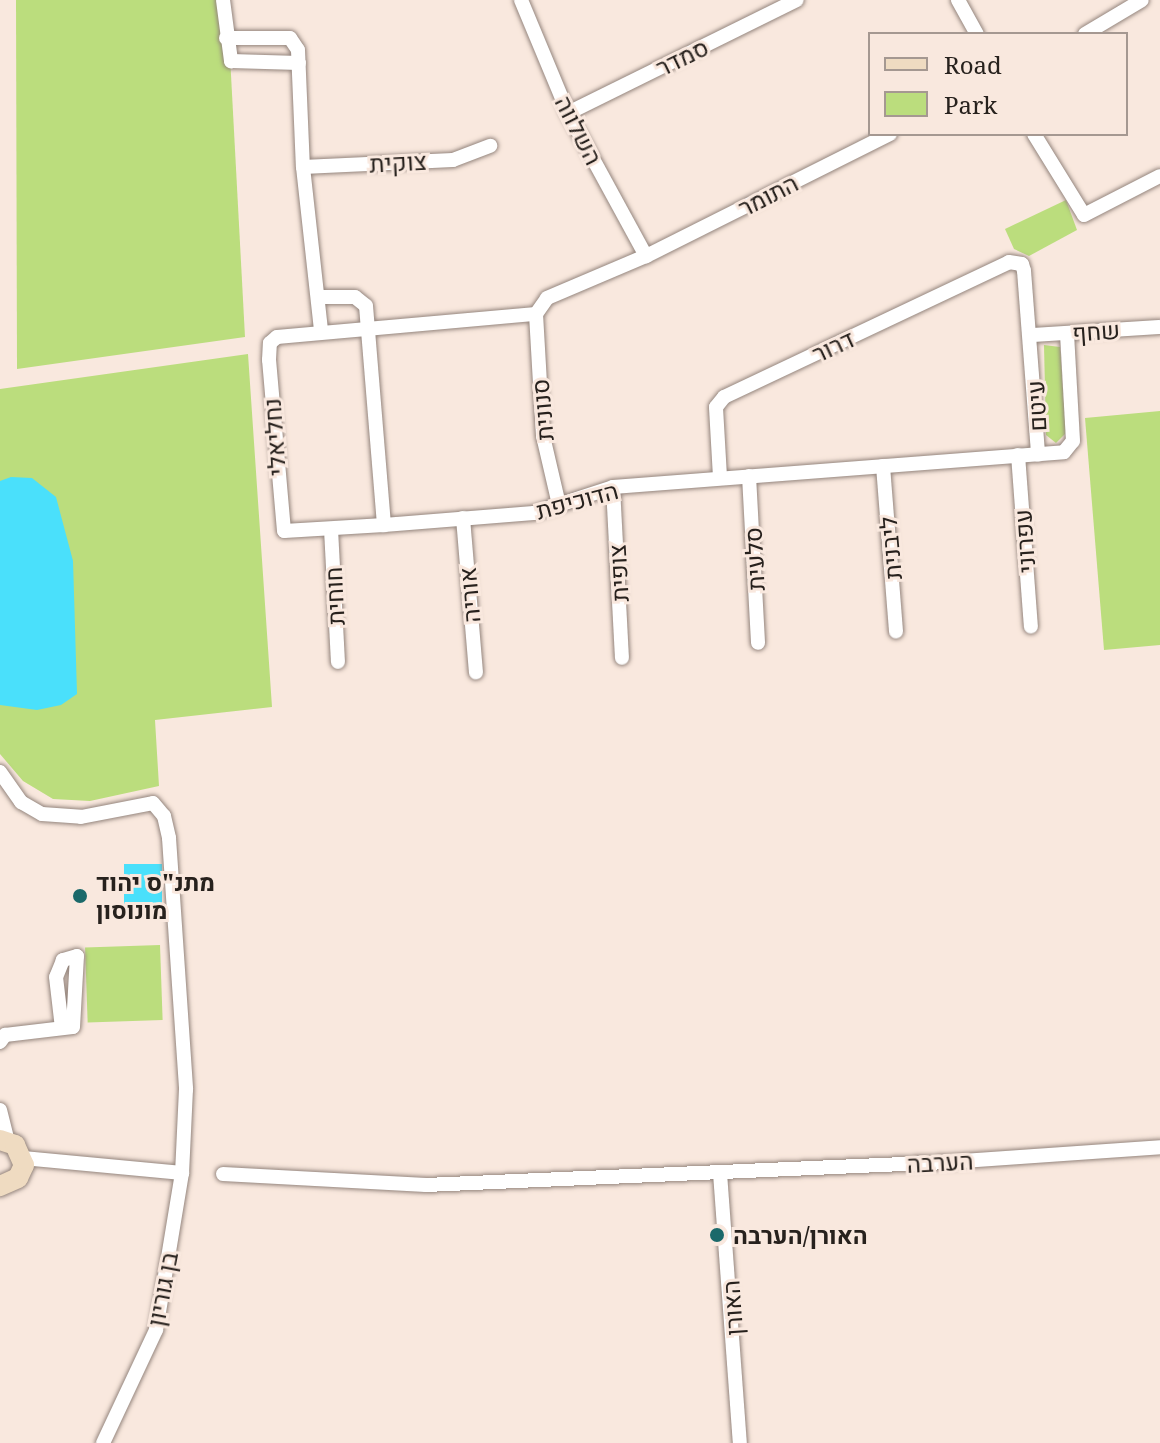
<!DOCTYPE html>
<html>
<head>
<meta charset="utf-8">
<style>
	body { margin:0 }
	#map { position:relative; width:1160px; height:1443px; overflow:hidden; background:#f9e8de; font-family:"Noto Serif",Heebo,serif }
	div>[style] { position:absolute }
	.green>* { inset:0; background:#bbdd7d; transform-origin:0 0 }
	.water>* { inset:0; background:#4ae0fb; transform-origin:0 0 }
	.roads { filter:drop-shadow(0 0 2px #94857d) drop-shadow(0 0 2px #94857d) }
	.street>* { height:14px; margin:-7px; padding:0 7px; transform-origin:7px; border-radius:7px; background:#fff }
	.secondary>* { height:20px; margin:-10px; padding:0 10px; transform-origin:10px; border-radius:10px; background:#efdbc1 }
	.dots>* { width:22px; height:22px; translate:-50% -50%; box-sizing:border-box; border:4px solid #f9e8de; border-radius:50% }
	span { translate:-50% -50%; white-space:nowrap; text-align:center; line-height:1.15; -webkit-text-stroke:6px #f9e8de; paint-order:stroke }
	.street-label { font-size:24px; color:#27211d }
	.poi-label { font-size:24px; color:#27211d; font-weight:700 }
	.left { translate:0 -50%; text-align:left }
	.legend { position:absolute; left:868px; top:32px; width:260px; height:104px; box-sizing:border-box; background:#f9e8de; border:2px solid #a59891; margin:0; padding:10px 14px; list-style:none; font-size:24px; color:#27211d }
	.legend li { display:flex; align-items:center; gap:16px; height:40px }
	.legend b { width:40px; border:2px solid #a59891 }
</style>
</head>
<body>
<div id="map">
	<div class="green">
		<i style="clip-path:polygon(16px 0,227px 0,245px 337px,17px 369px)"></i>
		<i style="clip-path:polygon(1066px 200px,1077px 230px,1029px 256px,1014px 249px,1005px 229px)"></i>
		<i style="clip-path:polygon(1044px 345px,1060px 347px,1066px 433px,1056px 443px,1046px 435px)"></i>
		<i style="clip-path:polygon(248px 354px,272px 707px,155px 720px,159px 786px,90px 801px,53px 799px,23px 781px,0 754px,0 389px)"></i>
		<i style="clip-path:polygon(1160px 411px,1160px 645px,1104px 650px,1085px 418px)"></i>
		<i style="left:160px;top:945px;width:75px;height:75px;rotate:88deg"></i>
	</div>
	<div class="water">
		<i style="clip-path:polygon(11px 477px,32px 478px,56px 497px,73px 561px,77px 694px,61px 705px,37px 710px,0 705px,0 481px)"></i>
		<i style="left:124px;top:864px;width:38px;height:45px"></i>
	</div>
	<div class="roads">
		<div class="street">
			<i style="left:223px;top:0;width:62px;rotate:82.5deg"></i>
			<i style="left:231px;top:61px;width:68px;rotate:1.7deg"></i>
			<i style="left:521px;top:0;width:122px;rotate:67.4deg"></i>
			<i style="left:568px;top:113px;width:163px;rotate:61.4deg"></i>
			<i style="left:958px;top:0;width:39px;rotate:61deg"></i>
			<i style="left:1085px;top:34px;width:66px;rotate:-30.8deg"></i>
			<i style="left:226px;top:38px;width:64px"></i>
			<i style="left:290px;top:38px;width:14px;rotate:56deg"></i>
			<i style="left:298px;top:50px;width:117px;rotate:87.6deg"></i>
			<i style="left:303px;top:167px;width:164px;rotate:83.7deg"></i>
			<i style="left:568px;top:113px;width:255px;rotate:-26.3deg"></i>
			<i style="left:1034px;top:134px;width:95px;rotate:58.3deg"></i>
			<i style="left:1084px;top:215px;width:85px;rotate:-27.2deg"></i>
			<i style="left:303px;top:167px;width:150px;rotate:-2.7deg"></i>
			<i style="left:453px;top:160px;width:40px;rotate:-21deg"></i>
			<i style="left:320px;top:297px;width:35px"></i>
			<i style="left:355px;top:297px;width:14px;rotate:39deg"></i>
			<i style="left:366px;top:306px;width:220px;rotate:85.3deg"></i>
			<i style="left:384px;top:525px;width:150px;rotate:-4.6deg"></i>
			<i style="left:534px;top:513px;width:83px;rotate:-18.2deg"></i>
			<i style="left:613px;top:487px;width:452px;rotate:-4.4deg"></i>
			<i style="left:1064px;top:452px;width:14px;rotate:-51deg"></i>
			<i style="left:1073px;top:441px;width:108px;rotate:-93.2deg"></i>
			<i style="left:536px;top:314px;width:122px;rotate:86.7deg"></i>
			<i style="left:543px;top:436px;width:71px;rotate:76.9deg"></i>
			<i style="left:1032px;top:335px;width:128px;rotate:-3.6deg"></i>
			<i style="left:1018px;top:455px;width:172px;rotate:85.7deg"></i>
			<i style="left:883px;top:466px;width:166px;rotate:85.5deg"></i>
			<i style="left:749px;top:476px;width:167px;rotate:86.9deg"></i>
			<i style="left:720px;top:477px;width:70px;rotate:-93.3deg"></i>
			<i style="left:716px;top:407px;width:13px;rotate:-51deg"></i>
			<i style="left:724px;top:397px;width:315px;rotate:-25.3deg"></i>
			<i style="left:1009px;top:262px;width:13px;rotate:9deg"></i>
			<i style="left:1022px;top:264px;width:7px;rotate:74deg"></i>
			<i style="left:1024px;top:271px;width:184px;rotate:85.6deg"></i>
			<i style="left:613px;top:487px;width:171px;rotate:87deg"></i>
			<i style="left:463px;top:518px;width:155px;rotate:85.2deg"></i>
			<i style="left:384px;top:525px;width:100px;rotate:176.6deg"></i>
			<i style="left:284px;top:531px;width:172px;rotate:-95deg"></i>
			<i style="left:269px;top:360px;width:17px;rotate:-87deg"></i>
			<i style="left:270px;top:343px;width:9px;rotate:-41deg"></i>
			<i style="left:277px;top:337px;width:260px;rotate:-5.1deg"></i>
			<i style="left:536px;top:314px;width:19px;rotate:-55deg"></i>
			<i style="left:547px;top:298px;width:108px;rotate:-23deg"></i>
			<i style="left:646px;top:256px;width:273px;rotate:-26.6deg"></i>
			<i style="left:331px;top:529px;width:133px;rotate:87deg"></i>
			<i style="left:0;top:772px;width:37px;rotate:55deg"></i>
			<i style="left:21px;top:802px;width:24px;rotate:30deg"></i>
			<i style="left:42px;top:814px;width:39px;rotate:4deg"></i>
			<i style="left:81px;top:817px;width:73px;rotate:-11deg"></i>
			<i style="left:153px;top:803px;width:17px;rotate:50deg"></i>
			<i style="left:164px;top:816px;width:23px;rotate:77deg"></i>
			<i style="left:169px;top:838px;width:252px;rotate:86.1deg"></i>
			<i style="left:186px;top:1089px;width:84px;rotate:92.7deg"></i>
			<i style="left:182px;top:1173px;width:159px;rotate:99.4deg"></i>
			<i style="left:156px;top:1330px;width:125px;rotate:115.1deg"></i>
			<i style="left:0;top:1042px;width:9px;rotate:-54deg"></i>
			<i style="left:5px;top:1035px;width:68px;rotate:-6.7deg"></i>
			<i style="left:73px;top:1027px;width:71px;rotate:-86.8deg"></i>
			<i style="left:77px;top:956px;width:15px;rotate:164deg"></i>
			<i style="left:63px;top:960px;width:18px;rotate:112deg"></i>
			<i style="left:56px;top:977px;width:51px;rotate:83.3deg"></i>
			<i style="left:0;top:1110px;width:32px;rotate:76deg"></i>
			<i style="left:23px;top:1158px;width:160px;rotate:5.4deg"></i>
			<i style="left:720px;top:1173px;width:271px;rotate:85.8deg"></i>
			<i style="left:223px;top:1174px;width:203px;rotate:3.1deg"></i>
			<i style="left:426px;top:1185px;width:523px;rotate:-2.52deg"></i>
			<i style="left:948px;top:1162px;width:213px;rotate:-4deg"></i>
		</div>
		<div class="secondary">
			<i style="left:0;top:1140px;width:16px;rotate:18deg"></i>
			<i style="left:15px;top:1145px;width:22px;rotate:66deg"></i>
			<i style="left:24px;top:1165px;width:14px;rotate:115deg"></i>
			<i style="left:18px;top:1178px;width:20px;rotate:156deg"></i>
		</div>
	</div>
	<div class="dots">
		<i style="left:80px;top:896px;background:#1b696a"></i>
		<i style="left:717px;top:1235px;background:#1b696a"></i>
	</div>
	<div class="street-label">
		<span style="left:682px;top:57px;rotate:-26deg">סמדר</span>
		<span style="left:579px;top:130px;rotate:63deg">השלווה</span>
		<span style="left:398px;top:162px;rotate:-3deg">צוקית</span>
		<span style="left:768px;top:195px;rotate:-27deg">התומר</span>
		<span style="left:1096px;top:331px;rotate:-4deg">שחף</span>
		<span style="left:833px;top:346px;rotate:-25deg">דרור</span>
		<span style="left:1036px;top:406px;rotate:-93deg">עיטם</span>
		<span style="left:542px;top:410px;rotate:-95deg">סנונית</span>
		<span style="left:274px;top:437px;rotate:-94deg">נחליאלי</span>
		<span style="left:577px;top:500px;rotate:-15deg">הדוכיפת</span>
		<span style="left:1024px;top:541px;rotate:-94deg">עפרוני</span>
		<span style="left:890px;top:548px;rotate:-95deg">ליבנית</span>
		<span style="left:754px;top:559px;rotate:-93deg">סלעית</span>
		<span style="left:618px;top:573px;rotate:-93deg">צופית</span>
		<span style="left:469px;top:595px;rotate:-95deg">אוריה</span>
		<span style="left:334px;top:596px;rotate:-93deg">חוחית</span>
		<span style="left:940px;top:1162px;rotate:-3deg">הערבה</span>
		<span style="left:162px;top:1289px;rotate:-79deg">בן גוריון</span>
		<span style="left:732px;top:1308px;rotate:-94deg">האורן</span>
	</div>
	<div class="poi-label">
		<span class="left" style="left:96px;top:896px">מתנ"ס יהוד<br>מונוסון</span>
		<span class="left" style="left:733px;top:1235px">האורן/הערבה</span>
	</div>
	<ul class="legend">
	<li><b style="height:10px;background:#efdbc1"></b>Road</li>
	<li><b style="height:22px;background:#bbdd7d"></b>Park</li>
	</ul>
</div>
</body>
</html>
